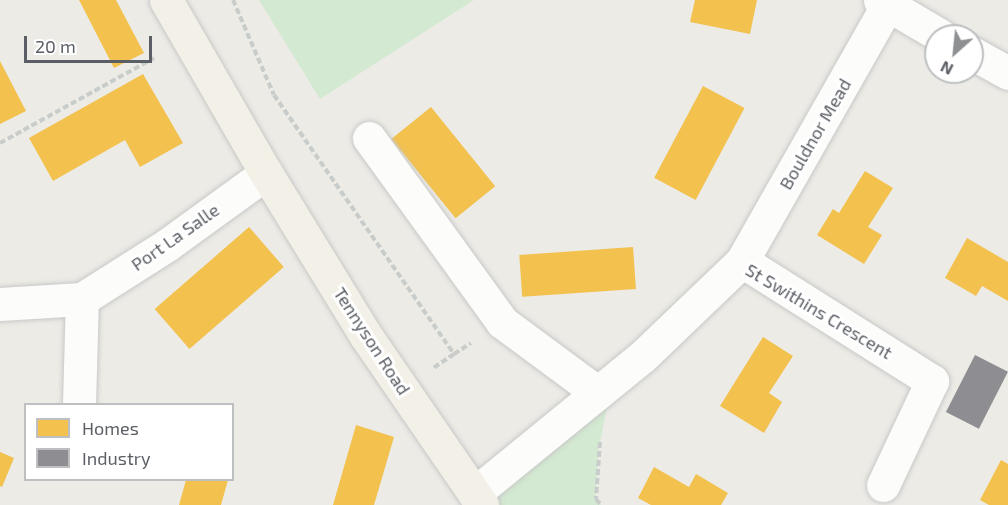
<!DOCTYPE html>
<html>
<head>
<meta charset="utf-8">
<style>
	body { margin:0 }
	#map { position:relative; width:1008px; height:505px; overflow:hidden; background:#ecebe6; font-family:"Exo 2",sans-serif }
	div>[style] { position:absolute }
	.green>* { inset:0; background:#d3e9d1 }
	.homes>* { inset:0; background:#f2c14e; transform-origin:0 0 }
	.industry>* { inset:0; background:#8d8d92; transform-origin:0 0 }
	.path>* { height:4px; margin-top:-2px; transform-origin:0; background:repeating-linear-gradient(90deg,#c8ccca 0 6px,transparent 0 9px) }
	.roads { filter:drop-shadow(0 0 2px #c8c8c7) drop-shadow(0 0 2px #c8c8c7) }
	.minor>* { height:33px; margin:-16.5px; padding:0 16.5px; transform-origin:16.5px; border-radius:16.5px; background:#fcfcfb }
	.primary>* { height:33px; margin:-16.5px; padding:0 16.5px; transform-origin:16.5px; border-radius:16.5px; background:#f3f1e7 }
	span { translate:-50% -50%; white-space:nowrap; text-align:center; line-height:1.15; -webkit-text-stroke:6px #fff; paint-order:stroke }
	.street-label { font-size:18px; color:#5b5f65 }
	.legend { position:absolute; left:24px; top:403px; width:210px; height:78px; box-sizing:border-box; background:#fff; border:2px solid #bdbfc1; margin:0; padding:8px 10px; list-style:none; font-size:18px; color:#5b5f65 }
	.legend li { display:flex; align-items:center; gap:12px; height:30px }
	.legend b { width:30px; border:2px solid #bdbfc1 }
	.north { position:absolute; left:924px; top:24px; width:60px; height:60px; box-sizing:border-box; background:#fff; border:2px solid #bdbfc1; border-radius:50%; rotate:207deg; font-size:16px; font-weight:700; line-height:24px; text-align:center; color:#5b5f65 }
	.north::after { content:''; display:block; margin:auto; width:21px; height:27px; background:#8e9092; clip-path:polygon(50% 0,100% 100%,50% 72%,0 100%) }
	.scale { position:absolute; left:24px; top:36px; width:128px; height:27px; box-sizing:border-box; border:3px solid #5b5f65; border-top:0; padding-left:8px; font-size:18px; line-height:21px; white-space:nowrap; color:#5b5f65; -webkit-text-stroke:4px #fff; paint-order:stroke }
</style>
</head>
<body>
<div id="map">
	<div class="green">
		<i style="clip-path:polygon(259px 0,474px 0,320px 99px)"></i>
		<i style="clip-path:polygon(612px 382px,598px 453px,596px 499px,601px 505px,482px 505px)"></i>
	</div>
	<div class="homes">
		<i style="clip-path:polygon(79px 0,116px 0,144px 53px,114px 68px)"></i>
		<i style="clip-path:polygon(695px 0,757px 0,750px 34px,690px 22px)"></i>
		<i style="clip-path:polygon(0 61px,26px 111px,0 124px)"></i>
		<i style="clip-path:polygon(143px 74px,183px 143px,140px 167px,125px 140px,53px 181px,29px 138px)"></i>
		<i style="left:703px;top:86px;width:47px;height:104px;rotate:28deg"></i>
		<i style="left:431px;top:107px;width:102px;height:51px;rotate:51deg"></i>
		<i style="clip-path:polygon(865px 171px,893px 188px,868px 227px,882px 235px,864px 264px,817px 235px,833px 209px,839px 213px)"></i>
		<i style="left:249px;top:227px;width:53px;height:125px;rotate:49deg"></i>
		<i style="clip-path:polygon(967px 238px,1008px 262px,1008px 301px,982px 286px,976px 296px,945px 278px)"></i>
		<i style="left:633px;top:247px;width:42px;height:114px;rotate:86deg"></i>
		<i style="clip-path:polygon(763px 337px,793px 356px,769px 393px,782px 402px,764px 433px,720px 406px)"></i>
		<i style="clip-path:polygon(356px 425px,394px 437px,374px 505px,333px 505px)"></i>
		<i style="clip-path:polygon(0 452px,14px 458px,2px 487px,0 486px)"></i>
		<i style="clip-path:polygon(1001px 460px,1008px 464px,1008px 505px,989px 505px,980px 500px)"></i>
		<i style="clip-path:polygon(654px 467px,689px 487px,696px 474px,728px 493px,721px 505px,651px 505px,638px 498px)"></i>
		<i style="clip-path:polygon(186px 480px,228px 480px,221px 505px,179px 505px)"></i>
	</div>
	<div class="industry">
		<i style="left:975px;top:355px;width:37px;height:64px;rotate:27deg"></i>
	</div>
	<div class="path">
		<i style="left:233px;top:0;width:103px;rotate:66.7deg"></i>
		<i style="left:274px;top:95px;width:315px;rotate:55.2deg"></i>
		<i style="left:454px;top:354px;width:25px;rotate:146deg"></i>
		<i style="left:0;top:143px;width:176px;rotate:-28.9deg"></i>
		<i style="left:454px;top:354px;width:20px;rotate:-33deg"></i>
		<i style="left:600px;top:442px;width:57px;rotate:94deg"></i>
		<i style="left:596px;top:499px;width:8px;rotate:50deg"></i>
	</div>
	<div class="roads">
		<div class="minor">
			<i style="left:880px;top:0;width:71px;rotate:30.5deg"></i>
			<i style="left:972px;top:53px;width:41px;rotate:29.1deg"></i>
			<i style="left:369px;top:138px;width:227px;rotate:54.1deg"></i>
			<i style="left:502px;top:322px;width:119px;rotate:36.5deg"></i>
			<i style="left:742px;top:261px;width:293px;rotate:-60.4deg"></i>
			<i style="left:0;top:304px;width:82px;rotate:-3.5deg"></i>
			<i style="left:82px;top:299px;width:101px;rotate:-32.4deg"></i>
			<i style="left:167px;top:245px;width:122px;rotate:-36deg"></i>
			<i style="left:79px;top:404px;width:105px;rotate:-88.4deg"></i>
			<i style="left:475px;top:493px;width:215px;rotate:-39.2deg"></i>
			<i style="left:642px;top:357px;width:139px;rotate:-43.8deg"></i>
			<i style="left:742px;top:261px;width:225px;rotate:32.3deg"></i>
			<i style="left:932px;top:381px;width:115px;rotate:115.2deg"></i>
		</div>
		<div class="primary">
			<i style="left:166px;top:0;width:200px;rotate:60deg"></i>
			<i style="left:266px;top:173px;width:191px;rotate:58.5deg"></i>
			<i style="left:366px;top:336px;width:205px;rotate:55.5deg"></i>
		</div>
	</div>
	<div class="street-label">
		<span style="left:815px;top:134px;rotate:-60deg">Bouldnor Mead</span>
		<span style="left:175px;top:237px;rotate:-35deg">Port La Salle</span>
		<span style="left:819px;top:311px;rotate:31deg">St Swithins Crescent</span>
		<span style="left:372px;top:341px;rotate:57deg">Tennyson Road</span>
	</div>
	<ul class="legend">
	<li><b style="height:16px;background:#f2c14e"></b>Homes</li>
	<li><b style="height:16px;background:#8d8d92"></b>Industry</li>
	</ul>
	<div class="north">N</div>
	<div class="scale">20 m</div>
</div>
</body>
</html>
